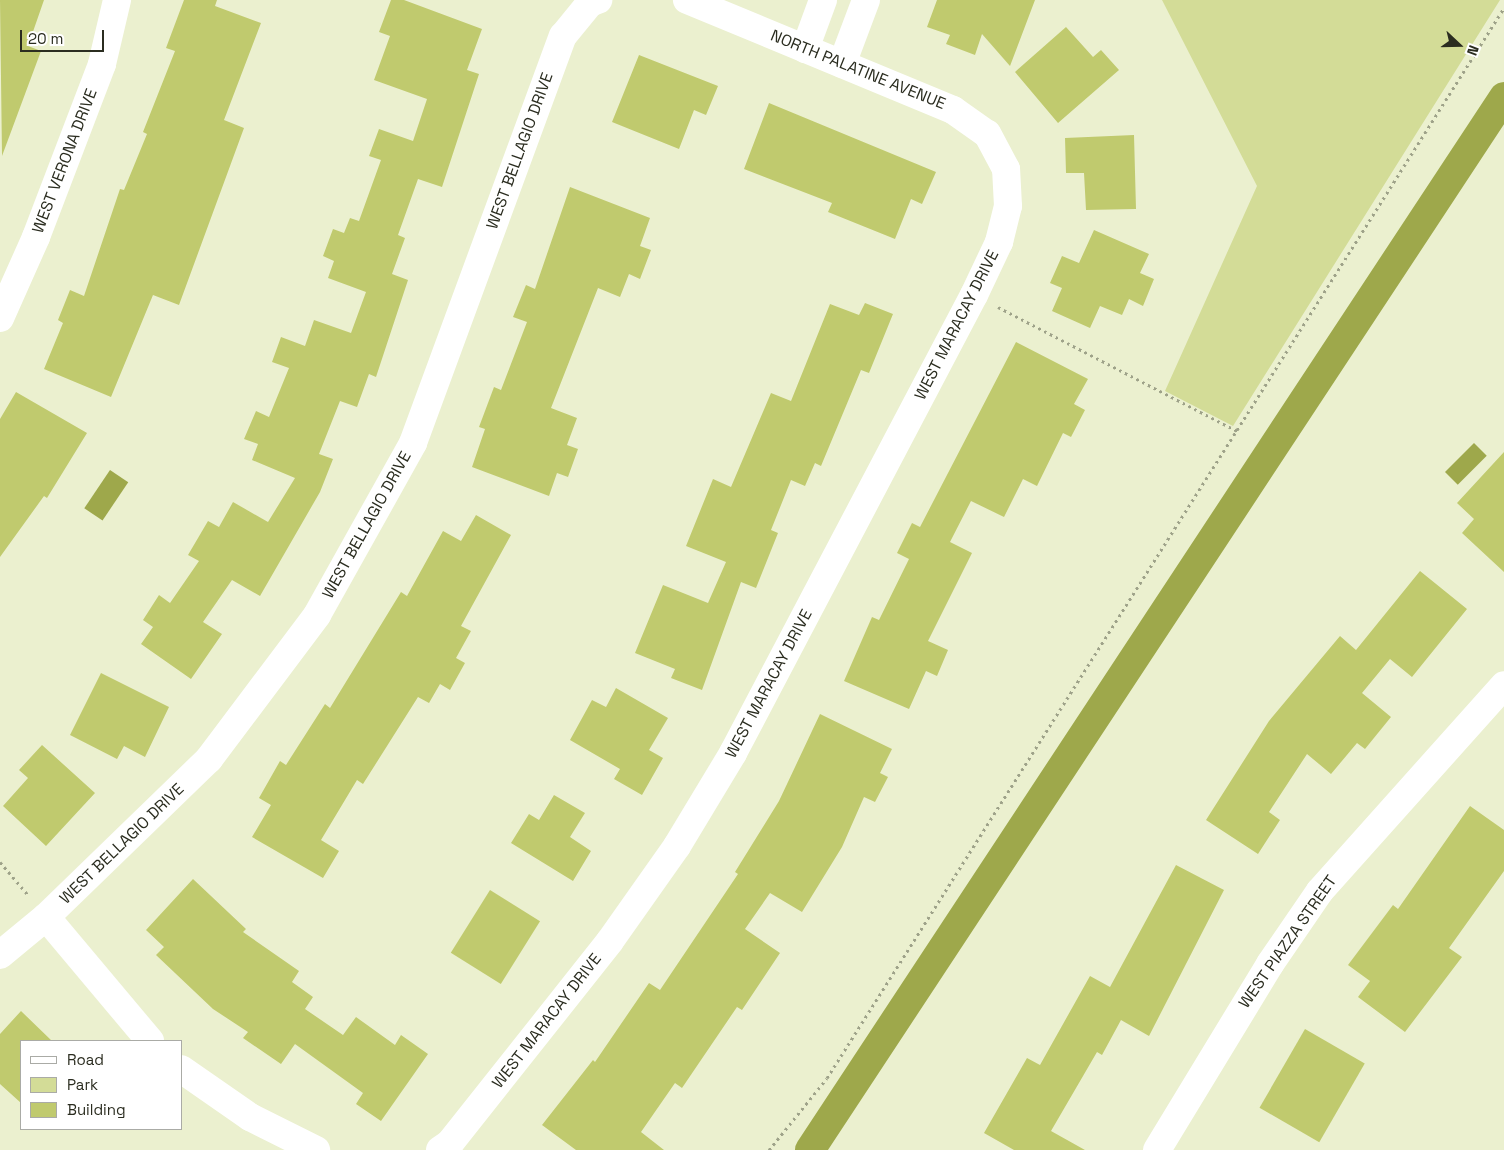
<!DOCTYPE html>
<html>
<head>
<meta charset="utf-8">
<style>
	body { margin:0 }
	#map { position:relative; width:1504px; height:1150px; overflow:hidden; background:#ebf0cf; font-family:"Space Grotesk",sans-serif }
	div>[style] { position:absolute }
	.green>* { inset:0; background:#d3dc97 }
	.water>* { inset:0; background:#9ea84b; transform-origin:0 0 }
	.canal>* { height:30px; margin:-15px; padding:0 15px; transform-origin:15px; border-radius:15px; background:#9ea84b }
	.building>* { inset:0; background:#c0ca6e; transform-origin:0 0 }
	.path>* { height:3px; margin-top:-1.5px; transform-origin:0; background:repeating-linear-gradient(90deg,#9ea289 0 2.5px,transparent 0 6.5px) }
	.street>* { height:28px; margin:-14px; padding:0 14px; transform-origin:14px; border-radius:14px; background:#fff }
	span { translate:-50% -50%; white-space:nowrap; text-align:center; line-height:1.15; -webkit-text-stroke:4px #fff; paint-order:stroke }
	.street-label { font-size:16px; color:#2b2d20 }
	.legend { position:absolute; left:20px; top:1040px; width:162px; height:90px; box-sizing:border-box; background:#fff; border:1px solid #aaaba6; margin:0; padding:6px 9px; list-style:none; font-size:15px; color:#2b2d20 }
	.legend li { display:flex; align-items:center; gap:10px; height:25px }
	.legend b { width:25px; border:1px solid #aaaba6 }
	.north { position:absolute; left:1434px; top:20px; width:50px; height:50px; -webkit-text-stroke:4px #fff; paint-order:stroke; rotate:111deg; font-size:14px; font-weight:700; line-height:20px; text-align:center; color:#2b2d20 }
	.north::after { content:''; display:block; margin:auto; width:18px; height:22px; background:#2b2d20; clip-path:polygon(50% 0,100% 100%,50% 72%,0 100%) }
	.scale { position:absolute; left:20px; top:30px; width:84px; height:22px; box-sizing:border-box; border:2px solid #2b2d20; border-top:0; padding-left:6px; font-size:15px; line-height:18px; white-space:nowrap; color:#2b2d20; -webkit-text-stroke:4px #fff; paint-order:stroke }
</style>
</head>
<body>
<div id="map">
	<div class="green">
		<i style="clip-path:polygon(1162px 0,1500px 0,1233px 426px,1165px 391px,1257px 186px)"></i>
	</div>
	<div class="water">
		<i style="left:1474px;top:443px;width:18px;height:41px;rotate:45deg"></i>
		<i style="left:110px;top:470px;width:22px;height:46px;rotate:34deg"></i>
	</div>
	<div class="canal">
		<i style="left:810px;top:1150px;width:1261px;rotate:-56.61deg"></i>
	</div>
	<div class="building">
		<i style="clip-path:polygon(0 0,44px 0,28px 46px,41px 51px,2px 156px)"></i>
		<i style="clip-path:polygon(184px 0,217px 0,215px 6px,261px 23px,224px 120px,244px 128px,179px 305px,153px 295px,111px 397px,44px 369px,63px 323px,58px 320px,70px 290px,84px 296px,120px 189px,124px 190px,147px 134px,143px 132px,175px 51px,166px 48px)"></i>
		<i style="clip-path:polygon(391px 0,404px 0,482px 29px,467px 70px,479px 74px,442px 187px,418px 179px,398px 235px,405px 238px,392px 274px,408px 280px,376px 377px,369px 374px,357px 407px,340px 401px,319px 454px,333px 459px,320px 492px,260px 596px,232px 580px,203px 622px,222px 634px,191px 679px,141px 644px,153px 627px,143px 620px,159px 595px,170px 603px,199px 561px,188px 555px,208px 521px,219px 527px,233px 502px,268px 522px,295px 478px,252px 460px,258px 444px,244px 439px,256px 411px,269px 417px,289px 368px,272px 362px,281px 337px,305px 346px,314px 320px,351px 333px,366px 292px,328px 278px,334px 261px,323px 256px,333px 229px,344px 233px,350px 218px,359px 221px,381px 160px,369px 156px,379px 129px,413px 141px,427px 99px,374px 80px,390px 36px,379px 32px)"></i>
		<i style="clip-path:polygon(937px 0,1035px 0,1010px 66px,982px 34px,975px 55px,946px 44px,950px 35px,927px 27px)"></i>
		<i style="clip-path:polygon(1066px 27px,1093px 57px,1101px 50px,1119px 70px,1058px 123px,1015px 72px)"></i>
		<i style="clip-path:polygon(639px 55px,718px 86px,706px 115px,694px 110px,679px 149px,612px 122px)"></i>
		<i style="clip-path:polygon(769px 103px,936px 172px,922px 204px,911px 199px,895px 239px,828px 212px,832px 203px,744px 169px)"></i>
		<i style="clip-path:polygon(1134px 135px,1136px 209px,1086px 210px,1084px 173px,1066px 173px,1065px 138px)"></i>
		<i style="clip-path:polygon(570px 187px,650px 218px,640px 246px,651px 250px,640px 279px,629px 274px,620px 297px,598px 288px,551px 408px,577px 418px,567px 445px,578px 449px,568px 477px,557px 473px,549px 496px,472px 467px,485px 429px,479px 427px,494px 387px,501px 390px,527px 322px,513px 317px,526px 285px,535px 289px)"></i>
		<i style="clip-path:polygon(1094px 230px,1149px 254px,1140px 273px,1154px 279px,1143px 306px,1129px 299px,1122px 315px,1100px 306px,1090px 328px,1052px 311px,1062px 288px,1050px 283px,1062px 256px,1079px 263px)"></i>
		<i style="clip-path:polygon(865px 303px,893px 314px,869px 373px,861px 370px,821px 466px,815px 463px,805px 486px,791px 480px,771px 530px,778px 533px,756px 588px,741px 582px,702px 690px,671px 678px,675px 669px,635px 653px,663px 585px,708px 603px,726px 562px,686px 546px,713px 479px,731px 487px,771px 393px,791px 401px,830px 304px,859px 315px)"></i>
		<i style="clip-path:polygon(1016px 342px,1088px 379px,1074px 404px,1085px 410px,1071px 437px,1063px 433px,1037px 486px,1023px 479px,1004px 517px,971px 501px,950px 542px,972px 553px,928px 641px,948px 650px,937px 676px,926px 671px,909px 709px,844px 681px,872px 617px,879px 620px,909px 559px,897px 553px,912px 523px,920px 527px)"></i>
		<i style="clip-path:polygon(16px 392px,87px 433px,47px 498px,44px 496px,0 557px,0 419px)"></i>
		<i style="clip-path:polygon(1504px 452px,1504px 572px,1462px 533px,1474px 519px,1457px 503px)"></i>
		<i style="clip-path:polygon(476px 515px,511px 535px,461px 626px,471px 631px,456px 658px,465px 663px,450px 690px,440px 684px,429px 703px,418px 697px,363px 784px,357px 780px,321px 840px,339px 851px,323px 878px,252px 837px,271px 805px,259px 798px,280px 761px,286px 765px,325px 704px,330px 708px,401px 592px,407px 596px,443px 531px,461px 541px)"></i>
		<i style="clip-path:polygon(1420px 571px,1467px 609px,1412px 677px,1390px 659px,1362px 693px,1391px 717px,1365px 749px,1357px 743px,1331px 774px,1307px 754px,1269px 812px,1280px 820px,1258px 854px,1206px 820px,1269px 721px,1340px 636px,1356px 650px)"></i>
		<i style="clip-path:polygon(101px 673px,169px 707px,145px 757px,124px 746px,117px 759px,70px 735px)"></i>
		<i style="clip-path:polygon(616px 688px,668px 718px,649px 750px,663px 758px,642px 795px,614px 779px,620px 769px,570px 740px,592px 700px,606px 707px)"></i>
		<i style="clip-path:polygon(820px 714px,892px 749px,880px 773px,888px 777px,875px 802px,864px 797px,842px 847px,802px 912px,770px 893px,745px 929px,780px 953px,742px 1010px,737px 1007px,682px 1088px,675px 1083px,641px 1132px,664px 1150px,576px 1150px,542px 1125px,593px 1060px,595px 1062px,649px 983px,660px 990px,738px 874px,735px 872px,779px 801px)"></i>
		<i style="clip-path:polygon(42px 745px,95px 793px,46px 846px,3px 806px,28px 778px,19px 770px)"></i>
		<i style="clip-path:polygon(554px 795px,585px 813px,570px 837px,591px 851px,573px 881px,511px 843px,529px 814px,539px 820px)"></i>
		<i style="clip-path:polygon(1470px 806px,1504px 830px,1504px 871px,1449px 948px,1462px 957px,1405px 1032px,1358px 997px,1370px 981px,1348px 965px,1393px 905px,1398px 909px)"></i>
		<i style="clip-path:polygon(1176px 865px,1224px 890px,1149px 1036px,1121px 1020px,1102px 1055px,1097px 1052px,1051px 1131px,1085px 1150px,1014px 1150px,984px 1133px,1027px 1058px,1040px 1065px,1090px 976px,1110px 987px)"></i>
		<i style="clip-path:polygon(193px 879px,246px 929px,243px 932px,299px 971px,292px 982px,313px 997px,305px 1009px,343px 1035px,356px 1017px,395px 1045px,401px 1035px,428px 1054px,381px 1121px,356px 1104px,363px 1093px,295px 1044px,281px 1064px,243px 1038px,248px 1032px,213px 1009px,156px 955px,164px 947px,146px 930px)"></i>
		<i style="left:490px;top:890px;width:59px;height:74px;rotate:32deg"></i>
		<i style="clip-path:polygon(21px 1011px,52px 1041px,21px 1041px,21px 1103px,0 1084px,0 1034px)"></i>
		<i style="left:1305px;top:1029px;width:69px;height:91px;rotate:30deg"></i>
	</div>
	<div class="path">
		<i style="left:998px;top:307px;width:271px;rotate:27.4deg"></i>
		<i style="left:0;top:862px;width:45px;rotate:49.5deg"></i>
		<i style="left:769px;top:1150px;width:92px;rotate:-51.1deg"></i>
		<i style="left:827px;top:1078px;width:1266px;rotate:-57.68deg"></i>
	</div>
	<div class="street">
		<i style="left:805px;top:49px;width:52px;rotate:-69.8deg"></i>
		<i style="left:842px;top:64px;width:68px;rotate:-69.4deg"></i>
		<i style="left:0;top:318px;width:89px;rotate:-66deg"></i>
		<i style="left:36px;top:237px;width:185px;rotate:-69.1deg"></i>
		<i style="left:102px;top:64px;width:66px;rotate:-76.8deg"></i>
		<i style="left:46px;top:917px;width:162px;rotate:50deg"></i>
		<i style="left:0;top:955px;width:60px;rotate:-39.6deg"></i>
		<i style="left:46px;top:917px;width:227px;rotate:-44.1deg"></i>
		<i style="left:209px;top:759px;width:180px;rotate:-53.1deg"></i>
		<i style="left:317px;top:615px;width:197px;rotate:-60.8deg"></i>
		<i style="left:413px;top:443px;width:434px;rotate:-69.8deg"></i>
		<i style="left:563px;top:36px;width:43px;rotate:-50.7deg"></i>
		<i style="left:590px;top:3px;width:9px;rotate:-21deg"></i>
		<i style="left:181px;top:1069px;width:84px;rotate:34.8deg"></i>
		<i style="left:250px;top:1117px;width:74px;rotate:26.6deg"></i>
		<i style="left:440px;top:1150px;width:12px;rotate:-35deg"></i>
		<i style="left:450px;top:1143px;width:258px;rotate:-51.6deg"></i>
		<i style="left:610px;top:941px;width:116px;rotate:-54.8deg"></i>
		<i style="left:677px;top:846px;width:109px;rotate:-58.9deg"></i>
		<i style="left:733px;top:753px;width:518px;rotate:-62.25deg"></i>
		<i style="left:974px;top:295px;width:59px;rotate:-64.7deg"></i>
		<i style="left:999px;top:242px;width:37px;rotate:-76deg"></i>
		<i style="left:1008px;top:206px;width:37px;rotate:-93deg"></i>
		<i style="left:1006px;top:169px;width:40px;rotate:-118deg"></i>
		<i style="left:987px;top:134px;width:42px;rotate:-144.8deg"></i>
		<i style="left:953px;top:110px;width:288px;rotate:-157.5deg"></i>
		<i style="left:1157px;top:1150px;width:218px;rotate:-58.7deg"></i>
		<i style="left:1270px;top:964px;width:88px;rotate:-55.6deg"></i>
		<i style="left:1320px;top:891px;width:276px;rotate:-48.2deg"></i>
	</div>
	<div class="street-label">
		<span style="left:858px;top:70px;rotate:22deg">NORTH PALATINE AVENUE</span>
		<span style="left:520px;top:151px;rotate:-70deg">WEST BELLAGIO DRIVE</span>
		<span style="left:65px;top:161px;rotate:-69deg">WEST VERONA DRIVE</span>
		<span style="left:957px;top:325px;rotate:-63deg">WEST MARACAY DRIVE</span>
		<span style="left:367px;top:525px;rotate:-61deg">WEST BELLAGIO DRIVE</span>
		<span style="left:769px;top:684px;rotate:-62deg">WEST MARACAY DRIVE</span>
		<span style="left:122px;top:844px;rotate:-44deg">WEST BELLAGIO DRIVE</span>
		<span style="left:1288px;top:942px;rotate:-55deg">WEST PIAZZA STREET</span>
		<span style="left:547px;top:1021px;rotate:-52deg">WEST MARACAY DRIVE</span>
	</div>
	<ul class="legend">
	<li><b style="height:6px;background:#fff"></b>Road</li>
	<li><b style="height:14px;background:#d3dc97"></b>Park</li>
	<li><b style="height:14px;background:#c0ca6e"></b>Building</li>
	</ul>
	<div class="north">N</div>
	<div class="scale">20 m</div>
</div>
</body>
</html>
